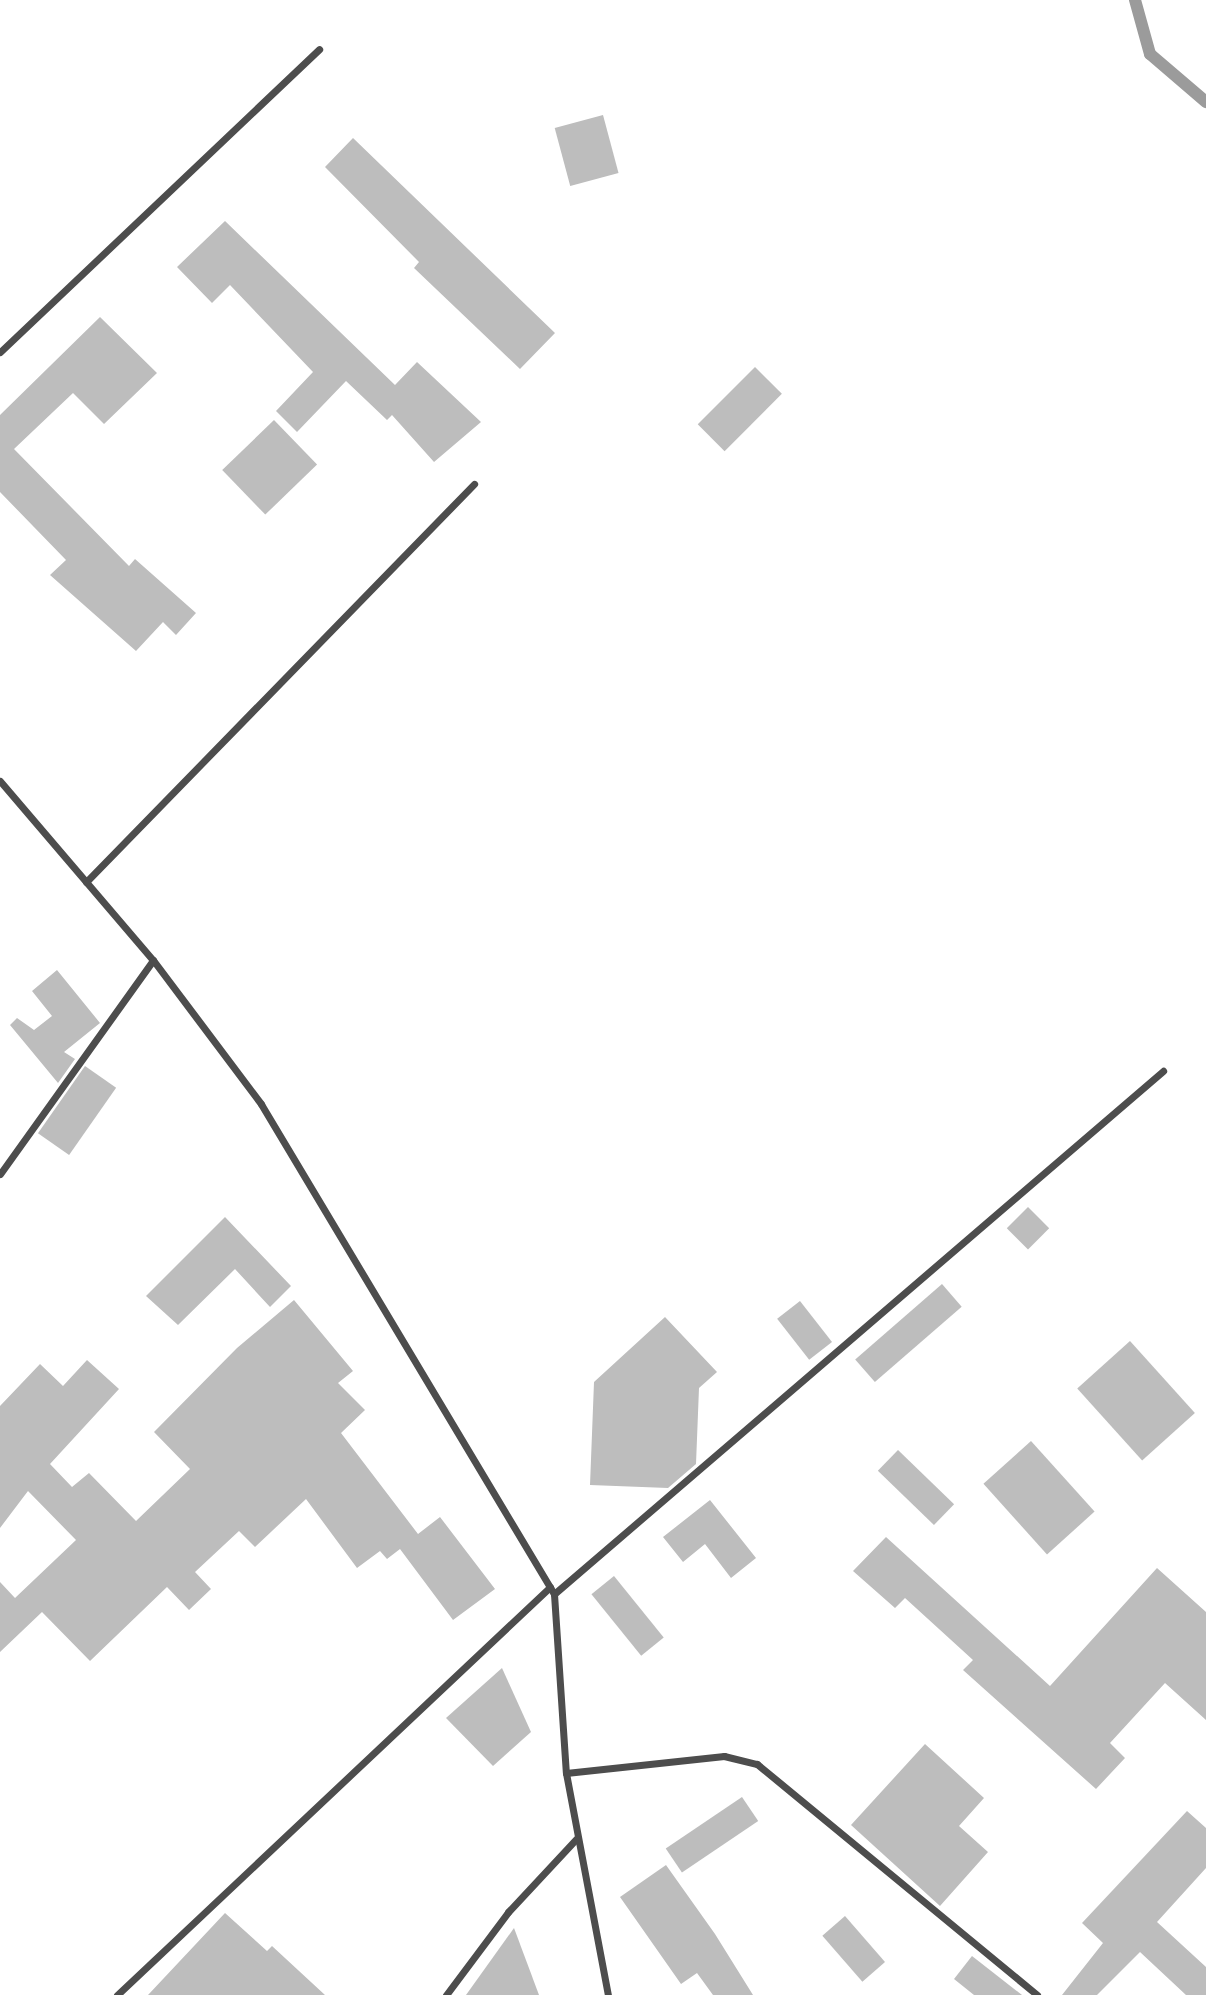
<!DOCTYPE html>
<html>
<head>
<meta charset="utf-8">
<style>
	body { margin:0 }
	#map { position:relative; width:1206px; height:1995px; overflow:hidden; background:#fff; font-family:"Source Sans 3",sans-serif }
	div>[style] { position:absolute }
	.stream>* { height:12px; margin:-6px; padding:0 6px; transform-origin:6px; border-radius:6px; background:#9b9b9b }
	.building>* { inset:0; background:#bdbdbd; transform-origin:0 0 }
	.street>* { height:7px; margin:-3.5px; padding:0 3.5px; transform-origin:3.5px; border-radius:3.5px; background:#4d4d4d }
	span { translate:-50% -50%; white-space:nowrap; text-align:center; line-height:1.15; -webkit-text-stroke:7px #fff; paint-order:stroke }
</style>
</head>
<body>
<div id="map">
	<div class="stream">
		<i style="left:1135px;top:0;width:56px;rotate:74.5deg"></i>
		<i style="left:1150px;top:54px;width:74px;rotate:40.6deg"></i>
	</div>
	<div class="building">
		<i style="left:603px;top:115px;width:60px;height:50px;rotate:75deg"></i>
		<i style="clip-path:polygon(353px 138px,555px 333px,520px 369px,414px 268px,419px 262px,325px 167px)"></i>
		<i style="clip-path:polygon(225px 221px,395px 385px,417px 362px,481px 422px,434px 462px,392px 415px,387px 420px,346px 381px,297px 432px,276px 411px,313px 372px,230px 285px,212px 303px,177px 267px)"></i>
		<i style="clip-path:polygon(100px 317px,157px 373px,104px 424px,73px 393px,14px 449px,129px 566px,135px 559px,196px 613px,176px 635px,163px 622px,136px 651px,50px 575px,66px 560px,0 492px,0 415px)"></i>
		<i style="left:755px;top:367px;width:38px;height:81px;rotate:45deg"></i>
		<i style="left:274px;top:420px;width:62px;height:72px;rotate:46deg"></i>
		<i style="clip-path:polygon(57px 970px,100px 1023px,64px 1052px,75px 1059px,58px 1083px,10px 1025px,17px 1018px,34px 1030px,52px 1016px,32px 991px)"></i>
		<i style="left:85px;top:1066px;width:38px;height:82px;rotate:35deg"></i>
		<i style="left:1028px;top:1207px;width:30px;height:30px;rotate:45deg"></i>
		<i style="clip-path:polygon(225px 1217px,291px 1286px,270px 1307px,235px 1269px,178px 1325px,146px 1296px)"></i>
		<i style="left:942px;top:1284px;width:30px;height:115px;rotate:49deg"></i>
		<i style="clip-path:polygon(294px 1300px,353px 1371px,338px 1383px,365px 1410px,341px 1433px,418px 1534px,440px 1517px,495px 1589px,453px 1620px,400px 1549px,387px 1559px,380px 1551px,357px 1568px,306px 1499px,255px 1547px,239px 1531px,195px 1572px,211px 1589px,189px 1610px,167px 1587px,90px 1661px,42px 1612px,0 1652px,0 1582px,15px 1598px,76px 1540px,28px 1491px,0 1528px,0 1406px,40px 1364px,63px 1386px,87px 1360px,119px 1389px,50px 1464px,72px 1487px,89px 1473px,136px 1521px,190px 1469px,154px 1432px,237px 1348px)"></i>
		<i style="left:800px;top:1301px;width:52px;height:29px;rotate:52deg"></i>
		<i style="clip-path:polygon(665px 1317px,717px 1372px,699px 1388px,696px 1464px,668px 1488px,590px 1485px,594px 1382px)"></i>
		<i style="left:1130px;top:1341px;width:97px;height:71px;rotate:48deg"></i>
		<i style="left:1031px;top:1441px;width:95px;height:64px;rotate:48deg"></i>
		<i style="left:898px;top:1450px;width:78px;height:29px;rotate:44deg"></i>
		<i style="clip-path:polygon(710px 1500px,756px 1558px,731px 1578px,705px 1544px,683px 1562px,663px 1537px)"></i>
		<i style="clip-path:polygon(886px 1537px,1050px 1686px,1157px 1568px,1206px 1612px,1206px 1720px,1165px 1683px,1110px 1743px,1125px 1758px,1096px 1789px,963px 1670px,973px 1660px,905px 1598px,895px 1608px,853px 1571px)"></i>
		<i style="left:614px;top:1576px;width:79px;height:29px;rotate:51deg"></i>
		<i style="clip-path:polygon(502px 1668px,531px 1732px,493px 1766px,446px 1718px)"></i>
		<i style="clip-path:polygon(925px 1744px,984px 1798px,959px 1826px,988px 1852px,940px 1906px,851px 1825px)"></i>
		<i style="left:742px;top:1797px;width:29px;height:92px;rotate:56deg"></i>
		<i style="clip-path:polygon(1187px 1811px,1206px 1828px,1206px 1868px,1157px 1922px,1206px 1967px,1206px 1995px,1186px 1995px,1140px 1952px,1097px 1995px,1062px 1995px,1103px 1943px,1082px 1923px)"></i>
		<i style="clip-path:polygon(666px 1865px,715px 1934px,753px 1995px,713px 1995px,697px 1973px,681px 1984px,620px 1897px)"></i>
		<i style="clip-path:polygon(225px 1913px,267px 1951px,272px 1946px,325px 1995px,148px 1995px)"></i>
		<i style="left:845px;top:1916px;width:61px;height:30px;rotate:49deg"></i>
		<i style="clip-path:polygon(514px 1928px,539px 1995px,466px 1995px)"></i>
		<i style="clip-path:polygon(972px 1956px,1022px 1995px,974px 1995px,954px 1979px)"></i>
	</div>
	<div class="street">
		<i style="left:0;top:352px;width:440px;rotate:-43.5deg"></i>
		<i style="left:0;top:781px;width:235px;rotate:49.5deg"></i>
		<i style="left:153px;top:960px;width:180px;rotate:53.1deg"></i>
		<i style="left:261px;top:1104px;width:571px;rotate:59.12deg"></i>
		<i style="left:554px;top:1594px;width:179px;rotate:86.2deg"></i>
		<i style="left:566px;top:1773px;width:226px;rotate:79.3deg"></i>
		<i style="left:86px;top:882px;width:556px;rotate:-45.73deg"></i>
		<i style="left:0;top:1174px;width:263px;rotate:-54.4deg"></i>
		<i style="left:554px;top:1594px;width:803px;rotate:-40.66deg"></i>
		<i style="left:566px;top:1773px;width:159px;rotate:-6.1deg"></i>
		<i style="left:724px;top:1756px;width:34px;rotate:14deg"></i>
		<i style="left:757px;top:1764px;width:363px;rotate:39.5deg"></i>
		<i style="left:117px;top:1995px;width:595px;rotate:-43.3deg"></i>
		<i style="left:446px;top:1995px;width:104px;rotate:-53.2deg"></i>
		<i style="left:508px;top:1912px;width:100px;rotate:-47deg"></i>
	</div>
</div>
</body>
</html>
